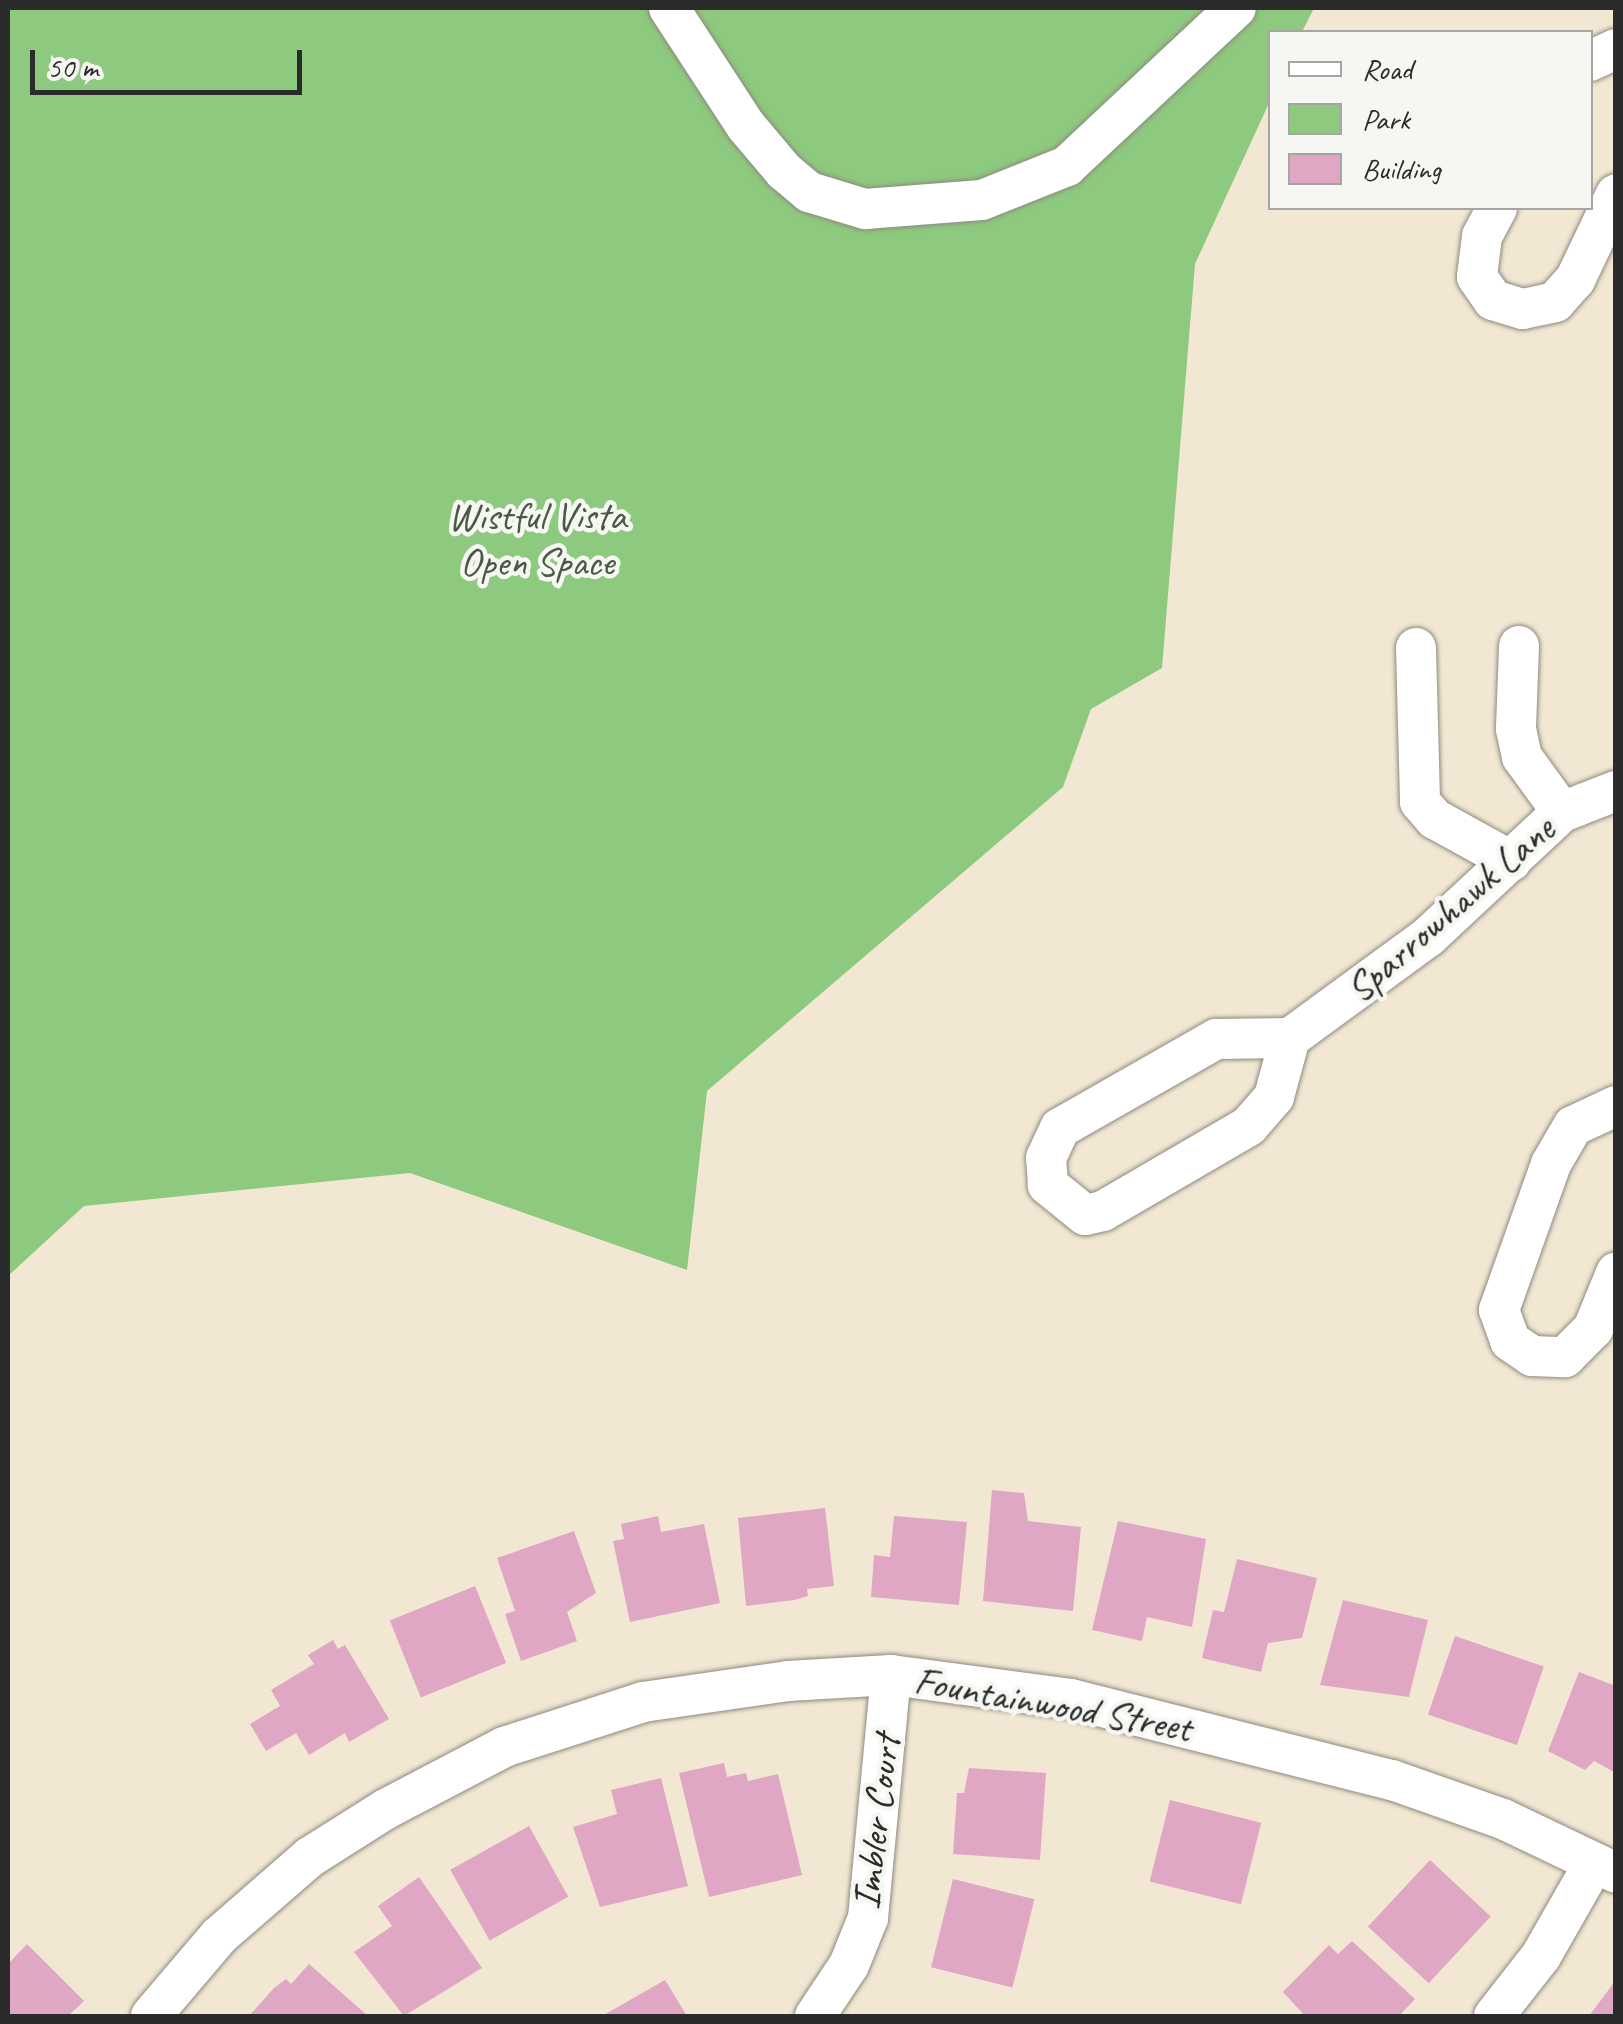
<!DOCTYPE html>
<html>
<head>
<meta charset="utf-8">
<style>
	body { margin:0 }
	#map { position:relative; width:1623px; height:2024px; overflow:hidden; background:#f2e7d3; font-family:Caveat,sans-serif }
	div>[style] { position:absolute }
	.green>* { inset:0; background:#8dc97e }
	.building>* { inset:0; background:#e0a7c4; transform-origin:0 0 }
	.roads { filter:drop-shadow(0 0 2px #8e897f) drop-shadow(0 0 2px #8e897f) }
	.minor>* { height:40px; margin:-20px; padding:0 20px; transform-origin:20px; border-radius:20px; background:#fff }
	span { translate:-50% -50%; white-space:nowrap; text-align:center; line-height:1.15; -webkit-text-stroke:9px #f6f6f2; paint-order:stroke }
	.park-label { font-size:40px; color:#485a44 }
	.street-label { font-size:40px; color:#2b2b2b }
	.frame { position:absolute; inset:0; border:10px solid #2b2b2b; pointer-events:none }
	.legend { position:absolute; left:1268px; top:30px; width:325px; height:180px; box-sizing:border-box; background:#f6f6f2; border:2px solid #a5a5a2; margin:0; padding:12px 18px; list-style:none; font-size:30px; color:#2b2b2b }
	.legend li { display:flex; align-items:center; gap:20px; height:50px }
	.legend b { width:50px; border:2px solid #a5a5a2 }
	.scale { position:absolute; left:30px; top:50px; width:272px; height:45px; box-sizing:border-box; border:5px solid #2b2b2b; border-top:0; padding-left:12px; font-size:30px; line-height:35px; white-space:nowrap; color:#2b2b2b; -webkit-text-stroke:8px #f6f6f2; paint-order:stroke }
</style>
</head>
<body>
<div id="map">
	<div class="green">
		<i style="clip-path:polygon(8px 8px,1314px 8px,1302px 32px,1270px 32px,1270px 101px,1195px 264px,1162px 668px,1091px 709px,1063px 787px,707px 1091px,687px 1270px,410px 1173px,84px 1206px,8px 1276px)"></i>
	</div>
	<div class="building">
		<i style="clip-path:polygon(992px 1490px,1024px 1493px,1028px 1521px,1081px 1527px,1073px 1611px,983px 1601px)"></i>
		<i style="clip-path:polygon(825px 1508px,834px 1586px,807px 1589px,808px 1596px,794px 1600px,746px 1606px,738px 1518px)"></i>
		<i style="clip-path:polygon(658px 1516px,661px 1532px,704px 1524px,720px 1603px,630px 1622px,613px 1541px,624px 1539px,621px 1524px)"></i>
		<i style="clip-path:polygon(894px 1516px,967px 1522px,959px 1605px,871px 1597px,874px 1555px,890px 1557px)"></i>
		<i style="clip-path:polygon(1118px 1521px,1206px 1539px,1192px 1627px,1147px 1617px,1142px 1641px,1092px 1630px)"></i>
		<i style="clip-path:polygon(574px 1531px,596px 1593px,567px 1612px,577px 1641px,521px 1661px,505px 1614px,515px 1611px,497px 1558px)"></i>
		<i style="clip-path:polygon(1237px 1559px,1317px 1578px,1302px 1638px,1268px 1643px,1261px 1672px,1202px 1658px,1213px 1610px,1224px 1612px)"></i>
		<i style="left:475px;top:1586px;width:83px;height:92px;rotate:68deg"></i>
		<i style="clip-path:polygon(1343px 1600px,1428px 1620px,1409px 1697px,1320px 1685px)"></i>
		<i style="left:1455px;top:1636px;width:94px;height:83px;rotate:19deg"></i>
		<i style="clip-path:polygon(333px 1640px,338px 1649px,345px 1645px,389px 1719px,349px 1742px,345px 1733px,309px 1755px,296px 1733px,266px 1751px,250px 1724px,280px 1706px,271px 1690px,314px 1664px,308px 1655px)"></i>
		<i style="clip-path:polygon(1579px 1672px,1616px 1686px,1616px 1773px,1594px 1761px,1585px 1770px,1548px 1751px)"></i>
		<i style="clip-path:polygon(724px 1763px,727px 1777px,746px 1773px,748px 1781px,778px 1774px,802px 1875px,709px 1897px,679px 1773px)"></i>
		<i style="clip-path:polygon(969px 1768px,1046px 1773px,1040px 1860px,953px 1854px,957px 1793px,964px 1793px)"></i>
		<i style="clip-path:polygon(661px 1778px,688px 1886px,600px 1907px,573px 1827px,617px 1814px,611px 1790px)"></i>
		<i style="left:1170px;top:1800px;width:94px;height:84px;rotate:14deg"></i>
		<i style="left:529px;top:1826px;width:81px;height:90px;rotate:61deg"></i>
		<i style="left:1430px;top:1860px;width:83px;height:91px;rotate:43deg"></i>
		<i style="clip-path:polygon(419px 1877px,482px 1968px,404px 2016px,354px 1952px,392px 1926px,378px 1906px)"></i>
		<i style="left:953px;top:1879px;width:84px;height:91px;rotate:14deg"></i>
		<i style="clip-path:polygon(1352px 1941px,1415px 1999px,1399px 2016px,1305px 2016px,1283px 1992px,1329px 1945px,1338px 1954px)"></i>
		<i style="clip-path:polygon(27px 1944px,84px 2001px,68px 2016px,8px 2016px,8px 1964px)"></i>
		<i style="clip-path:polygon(309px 1964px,368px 2016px,249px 2016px,274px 1988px,286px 1979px,291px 1984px)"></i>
		<i style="clip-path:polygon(665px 1980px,687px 2016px,602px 2016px)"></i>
		<i style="clip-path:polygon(1616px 1980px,1616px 2016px,1589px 2016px)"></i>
	</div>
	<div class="roads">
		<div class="minor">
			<i style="left:669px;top:8px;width:141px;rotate:56.9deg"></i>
			<i style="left:746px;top:126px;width:59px;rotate:49.8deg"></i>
			<i style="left:784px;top:171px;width:33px;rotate:40deg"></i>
			<i style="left:809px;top:192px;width:59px;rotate:16.9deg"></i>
			<i style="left:865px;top:209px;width:117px;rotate:-4.4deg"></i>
			<i style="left:982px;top:200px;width:92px;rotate:-21.8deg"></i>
			<i style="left:1067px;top:166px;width:231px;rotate:-43.1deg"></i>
			<i style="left:1590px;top:61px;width:29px;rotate:-25deg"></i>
			<i style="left:1497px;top:208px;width:32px;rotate:118deg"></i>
			<i style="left:1482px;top:236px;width:41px;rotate:97deg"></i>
			<i style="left:1477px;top:277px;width:28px;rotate:55deg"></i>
			<i style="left:1493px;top:300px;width:31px;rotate:17deg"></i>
			<i style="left:1523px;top:309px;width:33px;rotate:-12deg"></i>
			<i style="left:1555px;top:302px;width:30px;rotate:-48deg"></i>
			<i style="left:1575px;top:280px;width:95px;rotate:-64.5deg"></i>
			<i style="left:1519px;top:646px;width:83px;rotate:92.1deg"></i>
			<i style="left:1516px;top:729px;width:29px;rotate:78deg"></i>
			<i style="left:1522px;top:757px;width:68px;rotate:54deg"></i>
			<i style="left:1416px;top:648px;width:154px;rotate:88.5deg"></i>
			<i style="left:1420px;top:802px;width:23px;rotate:49deg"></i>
			<i style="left:1435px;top:819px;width:87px;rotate:28.9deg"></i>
			<i style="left:1290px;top:1038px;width:61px;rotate:105.2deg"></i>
			<i style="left:1274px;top:1097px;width:38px;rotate:131deg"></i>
			<i style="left:1249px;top:1126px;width:169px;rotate:149.8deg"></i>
			<i style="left:1103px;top:1211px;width:18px;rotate:167deg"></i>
			<i style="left:1085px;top:1215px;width:48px;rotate:-141deg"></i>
			<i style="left:1048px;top:1185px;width:27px;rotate:-94deg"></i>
			<i style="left:1046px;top:1158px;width:33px;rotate:-65deg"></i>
			<i style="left:1060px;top:1128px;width:180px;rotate:-29.7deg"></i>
			<i style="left:1216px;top:1039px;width:74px;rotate:-0.8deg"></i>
			<i style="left:1290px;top:1038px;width:171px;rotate:-36.2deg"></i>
			<i style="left:1428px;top:937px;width:183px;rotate:-43deg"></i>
			<i style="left:1562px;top:812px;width:58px;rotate:-21.3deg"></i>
			<i style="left:1616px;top:1106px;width:47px;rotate:155.1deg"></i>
			<i style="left:1573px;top:1126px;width:44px;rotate:120.1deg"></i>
			<i style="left:1551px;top:1164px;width:155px;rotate:109.6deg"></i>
			<i style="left:1499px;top:1310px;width:33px;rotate:70deg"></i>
			<i style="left:1510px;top:1341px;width:27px;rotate:34deg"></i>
			<i style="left:1532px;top:1356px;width:33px;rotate:2deg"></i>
			<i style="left:1565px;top:1357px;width:40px;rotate:-45deg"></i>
			<i style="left:1593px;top:1329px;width:61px;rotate:-67.7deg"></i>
			<i style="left:151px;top:2016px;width:105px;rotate:-49.6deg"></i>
			<i style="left:219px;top:1936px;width:121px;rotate:-41deg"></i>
			<i style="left:310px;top:1857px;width:90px;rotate:-32.3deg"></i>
			<i style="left:386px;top:1809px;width:133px;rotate:-27.7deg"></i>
			<i style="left:504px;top:1747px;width:146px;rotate:-17.9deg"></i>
			<i style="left:643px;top:1702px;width:147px;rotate:-8.2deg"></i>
			<i style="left:788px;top:1681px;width:103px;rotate:-3.3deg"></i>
			<i style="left:891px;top:1675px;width:182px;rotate:7.6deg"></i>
			<i style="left:1071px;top:1699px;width:331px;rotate:14.2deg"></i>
			<i style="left:1392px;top:1780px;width:118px;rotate:19.4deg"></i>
			<i style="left:1503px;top:1819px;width:125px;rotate:25.5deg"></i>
			<i style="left:815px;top:2016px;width:61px;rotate:-56.3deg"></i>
			<i style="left:849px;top:1965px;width:51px;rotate:-68deg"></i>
			<i style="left:868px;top:1918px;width:244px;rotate:-84.6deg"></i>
			<i style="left:1494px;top:2016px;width:76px;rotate:-51.9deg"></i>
			<i style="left:1541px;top:1956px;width:107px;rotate:-60.3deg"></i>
		</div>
	</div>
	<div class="park-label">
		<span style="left:537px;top:539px">Wistful Vista<br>Open Space</span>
	</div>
	<div class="street-label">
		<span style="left:1450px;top:909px;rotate:-41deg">Sparrowhawk Lane</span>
		<span style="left:1053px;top:1704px;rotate:10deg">Fountainwood Street</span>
		<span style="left:876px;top:1822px;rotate:-83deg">Imbler Court</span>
	</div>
	<div class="frame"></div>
	<ul class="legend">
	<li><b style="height:12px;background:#fff"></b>Road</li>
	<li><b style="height:28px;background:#8dc97e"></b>Park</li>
	<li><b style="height:28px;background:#e0a7c4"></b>Building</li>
	</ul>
	<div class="scale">50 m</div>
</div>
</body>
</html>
